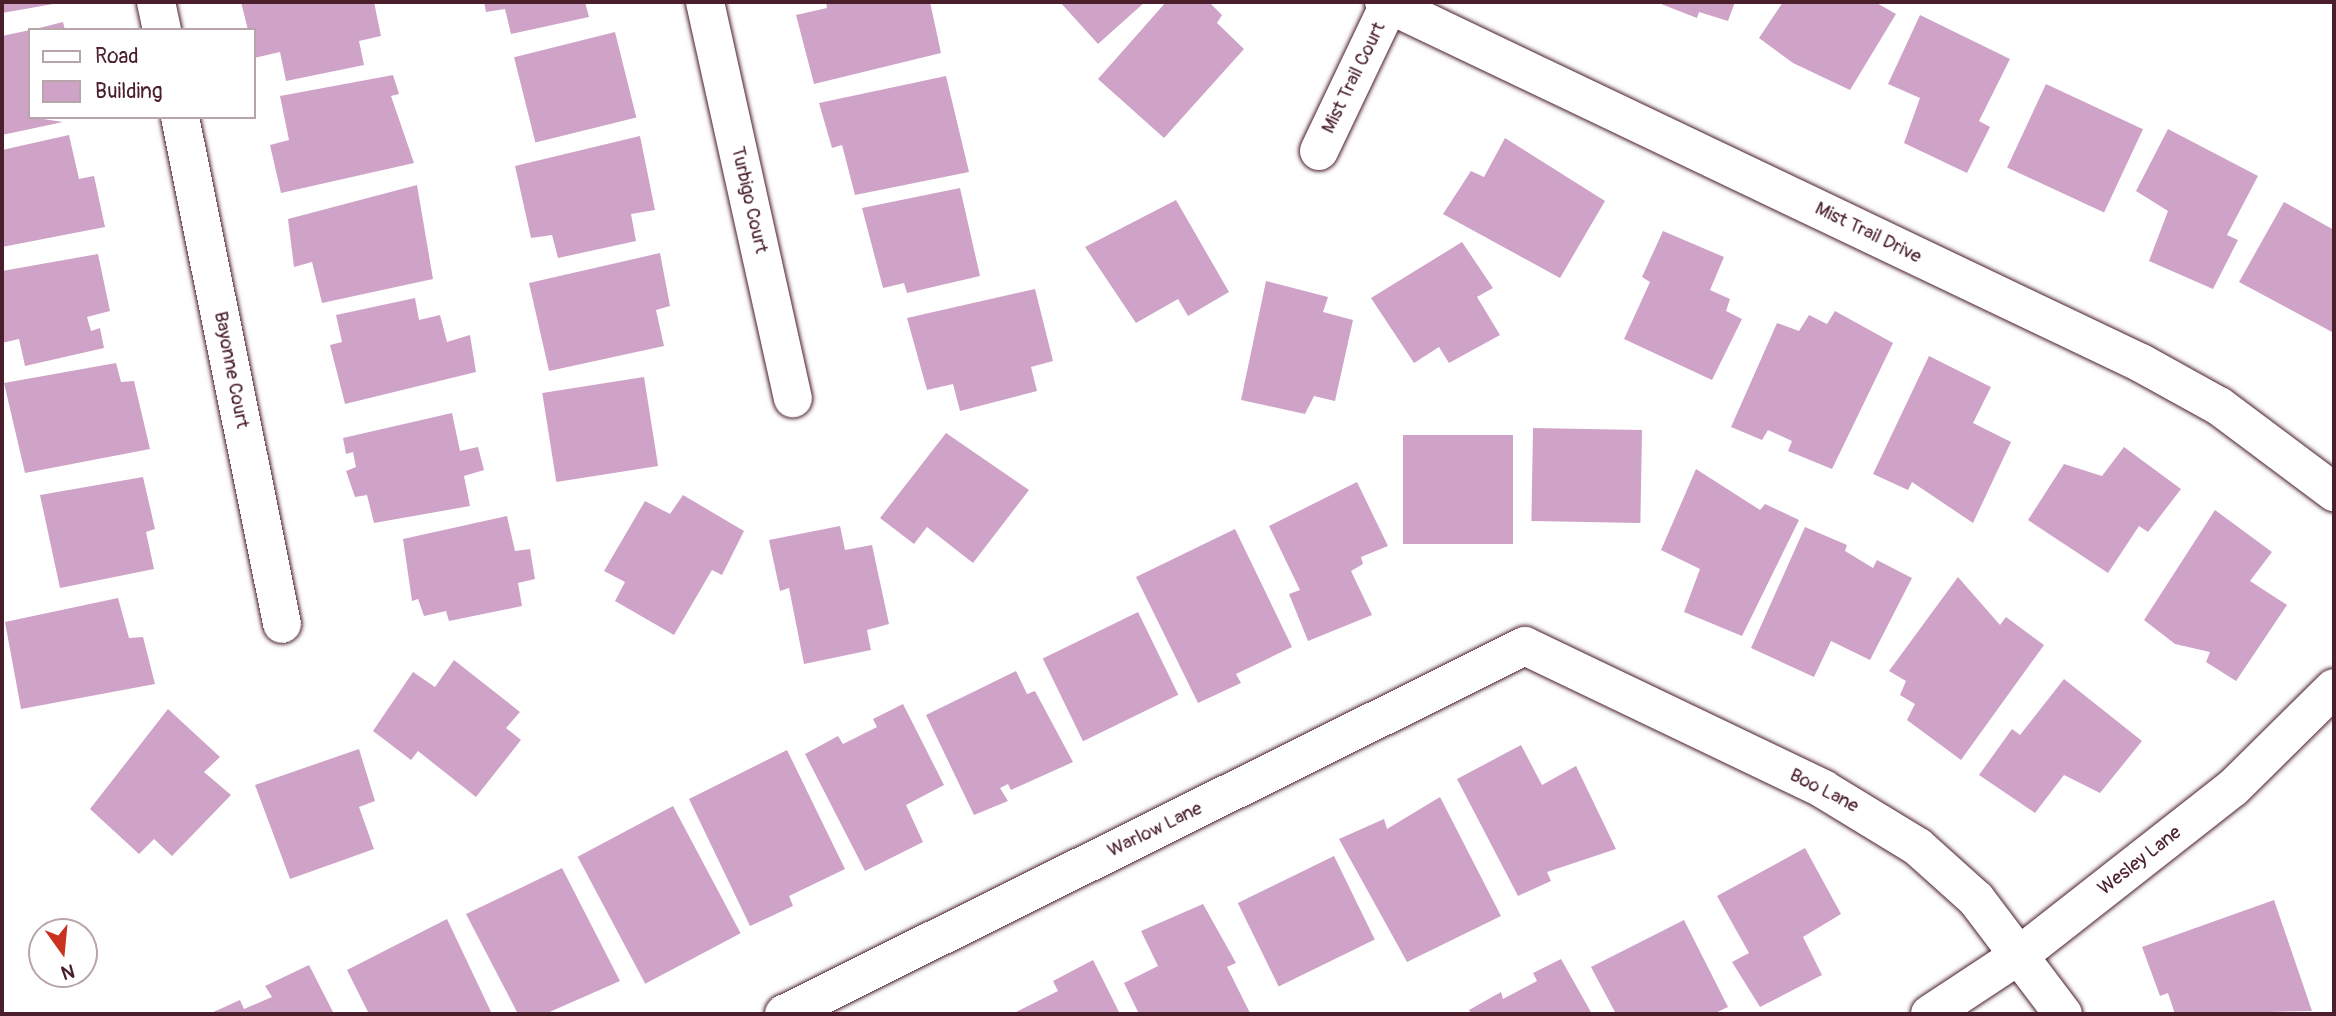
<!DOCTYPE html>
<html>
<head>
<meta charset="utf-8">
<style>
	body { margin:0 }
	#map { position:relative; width:2336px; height:1016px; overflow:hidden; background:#fff; font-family:Pangolin,sans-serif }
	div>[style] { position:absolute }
	.building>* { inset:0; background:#cfa3c7; transform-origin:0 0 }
	.roads { filter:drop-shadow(0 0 2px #4a1f2b) drop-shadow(0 0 2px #4a1f2b) }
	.minor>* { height:38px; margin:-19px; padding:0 19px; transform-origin:19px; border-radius:19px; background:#fff }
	span { translate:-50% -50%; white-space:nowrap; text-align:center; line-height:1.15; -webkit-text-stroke:5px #fff; paint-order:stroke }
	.street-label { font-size:19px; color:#4a1f2b }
	.frame { position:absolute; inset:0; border:4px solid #4a1f2b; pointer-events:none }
	.legend { position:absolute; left:28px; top:28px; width:228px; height:91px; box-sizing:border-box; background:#fff; border:2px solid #b7a5aa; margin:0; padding:9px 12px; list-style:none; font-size:21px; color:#4a1f2b }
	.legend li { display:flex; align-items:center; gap:14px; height:35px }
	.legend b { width:35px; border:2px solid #b7a5aa }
	.north { position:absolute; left:28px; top:918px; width:70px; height:70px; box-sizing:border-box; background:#fff; border:2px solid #b7a5aa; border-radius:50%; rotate:165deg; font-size:19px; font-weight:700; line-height:28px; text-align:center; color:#4a1f2b }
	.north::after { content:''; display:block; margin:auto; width:24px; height:32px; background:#c8321e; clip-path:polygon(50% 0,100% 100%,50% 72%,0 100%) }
</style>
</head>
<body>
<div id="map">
	<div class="building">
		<i style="clip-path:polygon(2px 2px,59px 2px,59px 3px,2px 13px)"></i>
		<i style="clip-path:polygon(241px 2px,374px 2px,381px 36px,359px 41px,364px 65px,286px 81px,280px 52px,254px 58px,254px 30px,248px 30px)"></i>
		<i style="clip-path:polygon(484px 2px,585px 2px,589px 17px,511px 34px,505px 9px,486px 12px)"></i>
		<i style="clip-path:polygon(826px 2px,930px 2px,941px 53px,814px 84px,796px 15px,827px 8px)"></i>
		<i style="clip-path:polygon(1060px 2px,1145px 2px,1098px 44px)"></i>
		<i style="clip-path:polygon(1166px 2px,1209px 2px,1222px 15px,1217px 23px,1244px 49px,1164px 138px,1098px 79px)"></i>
		<i style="clip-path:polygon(1656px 2px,1735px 2px,1728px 21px,1699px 12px,1697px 18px)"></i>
		<i style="clip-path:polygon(1783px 2px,1875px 2px,1896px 14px,1850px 90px,1793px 63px,1759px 38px)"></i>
		<i style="clip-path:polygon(1920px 15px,2010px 59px,1979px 121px,1990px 127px,1967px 173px,1904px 143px,1920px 98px,1888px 84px)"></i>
		<i style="clip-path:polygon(63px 22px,65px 30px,35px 30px,35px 29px)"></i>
		<i style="clip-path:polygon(30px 30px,30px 117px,63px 122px,2px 135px,2px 36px)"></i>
		<i style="left:615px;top:32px;width:88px;height:104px;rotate:76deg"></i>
		<i style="clip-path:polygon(393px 75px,399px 94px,391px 96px,414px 163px,281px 193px,270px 145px,289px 140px,280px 96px)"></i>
		<i style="clip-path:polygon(946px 76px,969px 172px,855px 195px,842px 145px,832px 148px,819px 103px)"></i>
		<i style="left:2046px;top:84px;width:107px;height:92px;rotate:25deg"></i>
		<i style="clip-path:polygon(2168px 129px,2258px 176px,2227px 235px,2238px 240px,2213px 289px,2149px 261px,2168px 211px,2136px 191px)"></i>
		<i style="clip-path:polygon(69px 135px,79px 179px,94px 176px,105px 227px,2px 247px,2px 150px)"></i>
		<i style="clip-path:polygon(640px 136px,655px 210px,631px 214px,636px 241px,558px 258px,552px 235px,531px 238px,515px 166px)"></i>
		<i style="clip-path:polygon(1505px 138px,1605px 201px,1560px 278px,1443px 214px,1471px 171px,1484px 177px)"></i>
		<i style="clip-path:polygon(417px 185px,433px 279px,322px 303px,312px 262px,294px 267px,288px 219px)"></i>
		<i style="clip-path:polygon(960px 188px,980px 276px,907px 293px,904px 283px,883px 288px,862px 208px)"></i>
		<i style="clip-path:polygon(1176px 200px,1229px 292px,1188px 316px,1178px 299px,1136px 323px,1085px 247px)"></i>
		<i style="clip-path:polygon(2284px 202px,2334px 230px,2334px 333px,2239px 282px)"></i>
		<i style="clip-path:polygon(1663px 231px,1724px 257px,1710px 290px,1730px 299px,1726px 311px,1742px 319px,1712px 380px,1624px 339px,1650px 282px,1642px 277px)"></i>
		<i style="clip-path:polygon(1462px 242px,1493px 288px,1477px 297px,1500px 335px,1449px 363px,1439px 347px,1414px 363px,1371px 298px)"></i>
		<i style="clip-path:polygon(660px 253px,670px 306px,656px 310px,664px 346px,549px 371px,529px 283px)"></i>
		<i style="clip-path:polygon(98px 254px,110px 311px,87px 317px,91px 331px,100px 328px,104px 348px,25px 366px,19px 339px,2px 343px,2px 271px)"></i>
		<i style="clip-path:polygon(1266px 281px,1328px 297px,1323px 312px,1353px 320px,1335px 401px,1314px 396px,1305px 414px,1241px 400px)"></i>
		<i style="clip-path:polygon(1035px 289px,1053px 361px,1031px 367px,1037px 391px,960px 411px,953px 384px,927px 390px,907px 318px)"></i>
		<i style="clip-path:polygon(415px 298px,419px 320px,440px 315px,447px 342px,470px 335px,476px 372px,345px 404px,330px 345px,342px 342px,336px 315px)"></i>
		<i style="clip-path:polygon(1835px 311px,1893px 343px,1832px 469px,1788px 451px,1792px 441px,1768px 430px,1762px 440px,1731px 427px,1777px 323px,1799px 331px,1809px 315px,1827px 324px)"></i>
		<i style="clip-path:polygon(1929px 356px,1991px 387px,1973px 423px,2011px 442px,1973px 523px,1912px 482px,1908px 490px,1873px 474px)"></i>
		<i style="clip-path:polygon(116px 363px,121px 382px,134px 381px,150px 449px,25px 473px,4px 383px)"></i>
		<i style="left:644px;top:377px;width:90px;height:103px;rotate:81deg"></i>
		<i style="clip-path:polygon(452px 413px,460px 451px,478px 447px,484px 470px,464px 476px,470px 506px,374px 523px,367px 495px,355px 497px,346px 471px,356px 467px,353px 452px,346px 454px,343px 438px)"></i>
		<i style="left:1642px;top:430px;width:93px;height:109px;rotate:91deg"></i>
		<i style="clip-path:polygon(946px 433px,1029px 490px,973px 563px,927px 527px,914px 544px,880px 518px)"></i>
		<i style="left:1403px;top:435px;width:110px;height:109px"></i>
		<i style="clip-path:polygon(2124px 447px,2181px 489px,2148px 532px,2139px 526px,2108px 573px,2028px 520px,2064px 464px,2102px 476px)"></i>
		<i style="clip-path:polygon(1696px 469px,1760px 510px,1765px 504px,1799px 520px,1742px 636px,1684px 612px,1700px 569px,1661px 550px)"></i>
		<i style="clip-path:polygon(143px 477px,155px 529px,146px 532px,154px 569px,60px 588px,40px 495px)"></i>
		<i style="clip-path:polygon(1357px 482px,1388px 546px,1361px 557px,1363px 564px,1351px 571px,1372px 615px,1308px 641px,1289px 594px,1300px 590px,1269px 526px)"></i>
		<i style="clip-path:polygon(683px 495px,744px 531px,722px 575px,712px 570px,674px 635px,615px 601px,625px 582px,604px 571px,645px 501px,670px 514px)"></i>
		<i style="clip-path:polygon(2215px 510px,2272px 552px,2250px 581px,2287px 605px,2236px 681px,2206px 662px,2210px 652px,2175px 644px,2144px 620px)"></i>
		<i style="clip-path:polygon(507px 516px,515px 551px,530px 549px,535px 579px,518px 583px,522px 606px,449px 621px,446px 611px,424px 616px,418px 599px,412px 601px,403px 539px)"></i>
		<i style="clip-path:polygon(840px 526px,845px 550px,872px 545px,889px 624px,867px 630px,871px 650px,804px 664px,789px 588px,780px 591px,769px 540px)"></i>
		<i style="clip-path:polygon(1805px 527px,1847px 545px,1845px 551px,1873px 568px,1877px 560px,1912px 578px,1870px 660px,1831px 641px,1814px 677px,1751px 648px)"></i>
		<i style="clip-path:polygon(1235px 529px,1292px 647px,1236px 674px,1241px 683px,1198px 703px,1136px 577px)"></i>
		<i style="clip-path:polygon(1958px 577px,2000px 625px,2006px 617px,2044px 645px,1961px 760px,1907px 720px,1915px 704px,1900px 695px,1906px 681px,1889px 671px)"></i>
		<i style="clip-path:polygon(118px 598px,129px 638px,143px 637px,155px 684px,21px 709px,5px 622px)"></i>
		<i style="left:1138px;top:612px;width:92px;height:106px;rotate:64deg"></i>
		<i style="clip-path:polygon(454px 660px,520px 712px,506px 728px,521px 740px,476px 797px,418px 751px,411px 760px,373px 731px,413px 672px,435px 687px)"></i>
		<i style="clip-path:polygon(1016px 671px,1027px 694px,1035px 691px,1073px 762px,1011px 790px,1008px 784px,1000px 788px,1008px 801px,974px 815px,926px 715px)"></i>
		<i style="clip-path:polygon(2064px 679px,2142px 741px,2100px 793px,2064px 775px,2035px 813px,1979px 775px,2012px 729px,2020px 735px)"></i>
		<i style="clip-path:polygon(903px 704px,944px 785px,906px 805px,923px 842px,865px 871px,805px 754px,838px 736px,843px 744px,877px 727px,873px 719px)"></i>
		<i style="clip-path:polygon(168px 709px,220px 757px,204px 772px,231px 795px,172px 856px,154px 839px,139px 854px,90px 809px)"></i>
		<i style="clip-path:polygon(1521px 745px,1542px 785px,1576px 766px,1616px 849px,1547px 872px,1551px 881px,1518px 896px,1457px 779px)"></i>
		<i style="clip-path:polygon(359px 749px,375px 801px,359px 807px,374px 849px,290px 879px,255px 785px)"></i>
		<i style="clip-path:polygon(787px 750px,845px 869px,789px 896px,793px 906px,750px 926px,689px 799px)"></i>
		<i style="clip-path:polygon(1440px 797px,1501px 916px,1407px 962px,1339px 839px,1384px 819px,1387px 829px)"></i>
		<i style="left:673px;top:806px;width:144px;height:108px;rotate:62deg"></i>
		<i style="clip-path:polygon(1805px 848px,1841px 914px,1803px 937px,1822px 975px,1760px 1007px,1732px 962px,1749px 953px,1717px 896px)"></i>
		<i style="left:1334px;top:856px;width:93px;height:107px;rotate:64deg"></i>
		<i style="clip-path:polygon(562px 868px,620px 981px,545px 1014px,518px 1014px,466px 914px)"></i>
		<i style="clip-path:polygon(2274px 900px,2312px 1011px,2175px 1014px,2168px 993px,2160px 996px,2142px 947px)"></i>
		<i style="clip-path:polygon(1203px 904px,1236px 963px,1227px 967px,1250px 1013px,1139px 1014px,1124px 983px,1158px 966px,1141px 931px)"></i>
		<i style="clip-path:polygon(447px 919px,492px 1014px,369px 1014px,347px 970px)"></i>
		<i style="clip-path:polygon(1684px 920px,1728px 1007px,1713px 1014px,1616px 1014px,1591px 967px)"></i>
		<i style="clip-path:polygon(1561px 959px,1592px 1014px,1471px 1014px,1469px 1010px,1501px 992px,1503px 999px,1537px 981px,1533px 973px)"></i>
		<i style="clip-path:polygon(1093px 960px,1120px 1014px,1012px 1014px,1058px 991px,1053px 981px)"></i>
		<i style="clip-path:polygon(309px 965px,334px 1014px,209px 1014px,240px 1000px,244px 1009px,272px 997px,265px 986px)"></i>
	</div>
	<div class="roads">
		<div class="minor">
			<i style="left:156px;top:2px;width:29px;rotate:78deg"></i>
			<i style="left:705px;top:2px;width:406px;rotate:77.5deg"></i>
			<i style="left:1384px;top:2px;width:839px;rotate:25.5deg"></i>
			<i style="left:2141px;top:363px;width:89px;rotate:28.9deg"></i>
			<i style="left:2219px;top:406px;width:144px;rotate:36.8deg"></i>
			<i style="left:180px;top:117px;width:517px;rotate:78.62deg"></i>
			<i style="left:1319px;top:151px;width:163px;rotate:-64.5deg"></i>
			<i style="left:784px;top:1014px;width:827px;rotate:-26.41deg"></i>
			<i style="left:1525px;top:646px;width:331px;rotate:25.6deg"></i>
			<i style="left:1823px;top:789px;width:111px;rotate:31.4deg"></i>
			<i style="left:1918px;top:847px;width:78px;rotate:41.9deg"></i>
			<i style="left:1976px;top:899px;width:144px;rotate:52.9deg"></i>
			<i style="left:1930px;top:1014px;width:109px;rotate:-33.4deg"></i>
			<i style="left:2021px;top:954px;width:269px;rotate:-38.1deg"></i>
			<i style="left:2233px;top:788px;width:142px;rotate:-44.7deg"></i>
		</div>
	</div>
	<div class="street-label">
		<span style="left:1354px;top:78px;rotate:-64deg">Mist Trail Court</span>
		<span style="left:749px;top:200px;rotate:77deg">Turbigo Court</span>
		<span style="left:1868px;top:233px;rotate:26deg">Mist Trail Drive</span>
		<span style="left:231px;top:370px;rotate:79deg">Bayonne Court</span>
		<span style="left:1824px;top:791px;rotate:27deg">Boo Lane</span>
		<span style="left:1155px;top:830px;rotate:-26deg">Warlow Lane</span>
		<span style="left:2140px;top:861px;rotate:-38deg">Wesley Lane</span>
	</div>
	<div class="frame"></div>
	<ul class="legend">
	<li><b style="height:9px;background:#fff"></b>Road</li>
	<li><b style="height:19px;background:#cfa3c7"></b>Building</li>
	</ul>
	<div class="north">N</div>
</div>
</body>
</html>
